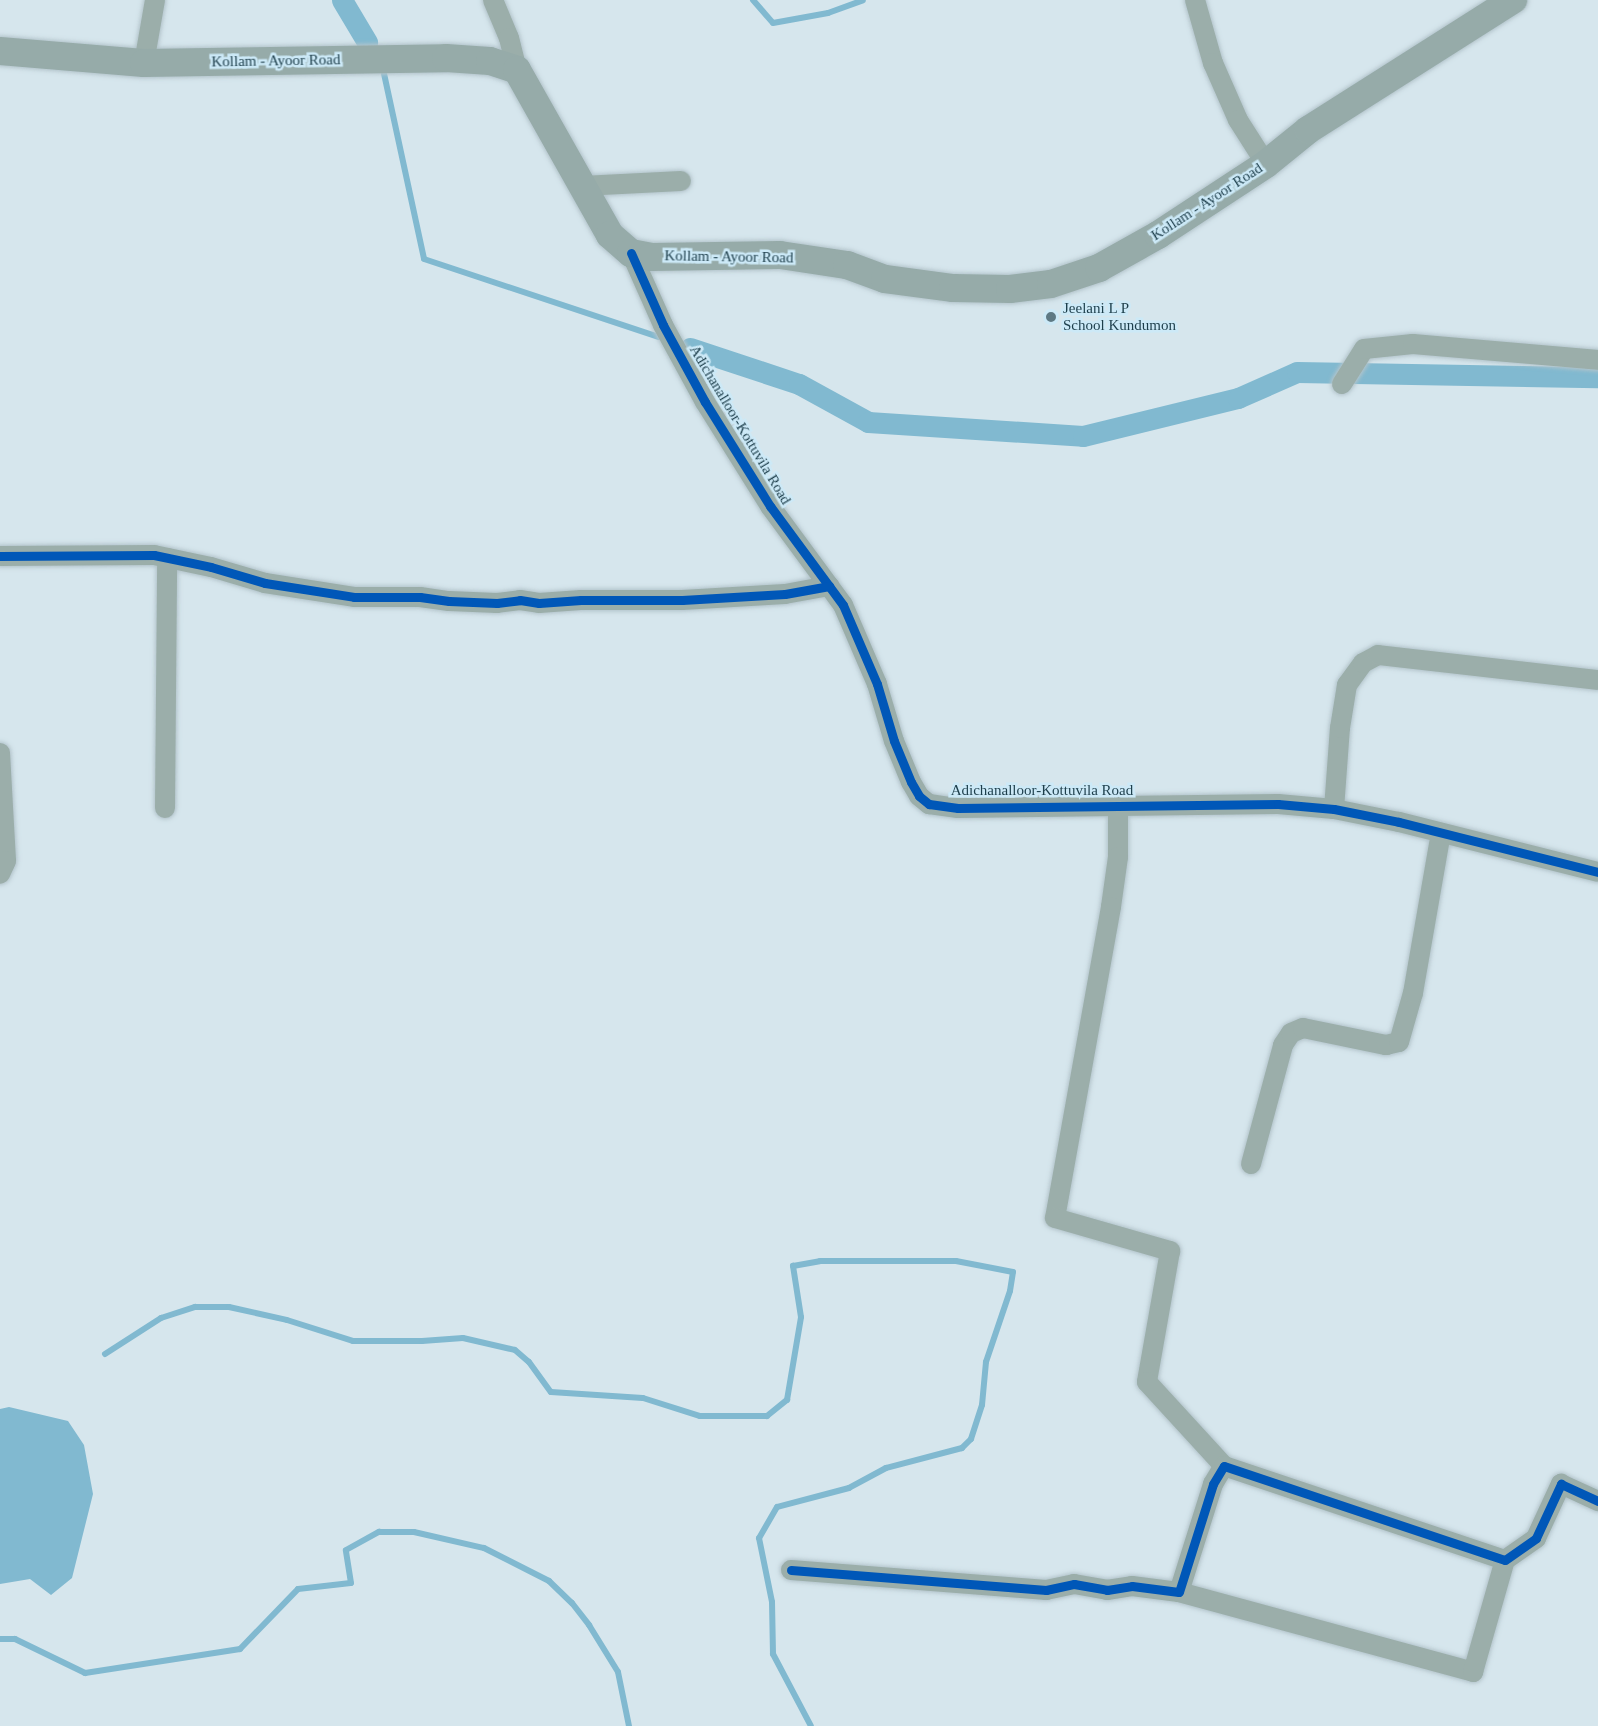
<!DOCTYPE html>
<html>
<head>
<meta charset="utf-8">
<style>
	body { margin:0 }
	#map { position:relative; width:1598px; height:1726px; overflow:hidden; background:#d6e6ed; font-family:"Times New Roman",serif }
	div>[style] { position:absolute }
	.water>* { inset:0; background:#81b9d0 }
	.stream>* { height:6px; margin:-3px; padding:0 3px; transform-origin:3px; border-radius:3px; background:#81b9d0 }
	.canal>* { height:21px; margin:-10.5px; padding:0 10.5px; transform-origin:10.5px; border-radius:10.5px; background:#81b9d0 }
	.roads { filter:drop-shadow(0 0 2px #b3c4cb) drop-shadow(0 0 2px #b3c4cb) }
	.minor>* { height:20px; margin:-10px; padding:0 10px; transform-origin:10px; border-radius:10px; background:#9baeaa }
	.secondary>* { height:28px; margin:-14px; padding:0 14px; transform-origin:14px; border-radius:14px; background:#96aba9 }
	.cycleway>* { height:9px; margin:-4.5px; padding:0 4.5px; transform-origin:4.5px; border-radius:4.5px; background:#0057b8 }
	.dots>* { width:16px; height:16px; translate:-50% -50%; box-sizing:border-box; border:3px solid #cce9f7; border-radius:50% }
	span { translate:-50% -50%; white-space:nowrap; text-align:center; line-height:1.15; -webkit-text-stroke:5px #cce9f7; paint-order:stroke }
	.street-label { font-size:15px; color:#1d3e4b }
	.poi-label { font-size:15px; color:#1d3e4b }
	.left { translate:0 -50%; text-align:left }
</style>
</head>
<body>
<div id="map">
	<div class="water">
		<i style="clip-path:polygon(9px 1407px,68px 1421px,84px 1445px,93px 1494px,72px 1578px,51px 1595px,30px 1579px,0 1584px,0 1409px)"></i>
	</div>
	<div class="stream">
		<i style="left:753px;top:0;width:30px;rotate:49deg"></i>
		<i style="left:773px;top:23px;width:56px;rotate:-10.3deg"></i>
		<i style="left:828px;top:13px;width:37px;rotate:-20deg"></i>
		<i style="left:383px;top:69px;width:194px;rotate:77.8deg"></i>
		<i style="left:424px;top:259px;width:247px;rotate:18.4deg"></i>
		<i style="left:105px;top:1354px;width:67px;rotate:-32.7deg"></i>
		<i style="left:161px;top:1318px;width:36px;rotate:-18deg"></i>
		<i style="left:195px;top:1307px;width:34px"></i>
		<i style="left:229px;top:1307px;width:59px;rotate:12.6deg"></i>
		<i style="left:287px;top:1320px;width:69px;rotate:17.7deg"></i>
		<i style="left:353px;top:1341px;width:69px"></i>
		<i style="left:422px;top:1341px;width:41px;rotate:-4.2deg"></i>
		<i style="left:463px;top:1338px;width:53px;rotate:13deg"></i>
		<i style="left:515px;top:1350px;width:18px;rotate:41deg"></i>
		<i style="left:529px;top:1362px;width:37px;rotate:54deg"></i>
		<i style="left:551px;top:1392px;width:92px;rotate:3.7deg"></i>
		<i style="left:643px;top:1398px;width:60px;rotate:17.5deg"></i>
		<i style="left:700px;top:1416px;width:67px"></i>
		<i style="left:767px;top:1416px;width:26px;rotate:-39deg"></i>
		<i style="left:787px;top:1400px;width:84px;rotate:-80.4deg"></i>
		<i style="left:801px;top:1317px;width:52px;rotate:-98.9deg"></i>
		<i style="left:793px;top:1266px;width:27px;rotate:-10deg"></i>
		<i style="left:820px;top:1261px;width:136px"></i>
		<i style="left:956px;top:1261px;width:58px;rotate:10.9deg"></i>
		<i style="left:1013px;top:1272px;width:19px;rotate:99deg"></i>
		<i style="left:1010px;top:1291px;width:75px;rotate:108.7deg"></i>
		<i style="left:986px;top:1362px;width:43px;rotate:95.3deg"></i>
		<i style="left:982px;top:1405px;width:36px;rotate:108deg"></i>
		<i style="left:971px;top:1439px;width:13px;rotate:135deg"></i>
		<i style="left:962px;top:1448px;width:79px;rotate:165.3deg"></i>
		<i style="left:886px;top:1468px;width:42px;rotate:151.6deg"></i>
		<i style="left:849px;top:1488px;width:74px;rotate:165.2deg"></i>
		<i style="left:777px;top:1507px;width:36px;rotate:120deg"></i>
		<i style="left:759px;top:1538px;width:65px;rotate:78.5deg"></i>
		<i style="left:772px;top:1602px;width:52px;rotate:88.9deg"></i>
		<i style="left:773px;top:1654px;width:81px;rotate:62.2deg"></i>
		<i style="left:0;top:1639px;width:15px"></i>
		<i style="left:15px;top:1639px;width:78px;rotate:25.9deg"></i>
		<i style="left:85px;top:1673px;width:157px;rotate:-8.8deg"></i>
		<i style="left:240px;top:1649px;width:83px;rotate:-46deg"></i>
		<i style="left:298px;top:1589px;width:53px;rotate:-6.5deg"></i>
		<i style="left:351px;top:1583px;width:33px;rotate:-99deg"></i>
		<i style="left:346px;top:1550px;width:38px;rotate:-29deg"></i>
		<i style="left:379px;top:1532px;width:35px"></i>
		<i style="left:414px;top:1532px;width:72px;rotate:12.9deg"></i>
		<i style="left:484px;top:1548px;width:73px;rotate:26.9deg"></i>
		<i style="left:549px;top:1581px;width:32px;rotate:44deg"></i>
		<i style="left:572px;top:1603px;width:28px;rotate:52deg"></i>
		<i style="left:589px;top:1625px;width:55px;rotate:58.3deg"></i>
		<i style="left:618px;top:1672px;width:55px;rotate:78.5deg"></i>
	</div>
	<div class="canal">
		<i style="left:342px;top:0;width:49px;rotate:59.2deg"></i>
		<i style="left:690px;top:348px;width:115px;rotate:18.3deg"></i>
		<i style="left:799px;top:384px;width:79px;rotate:28.8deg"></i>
		<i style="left:868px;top:422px;width:215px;rotate:3.7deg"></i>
		<i style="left:1083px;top:436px;width:160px;rotate:-13.8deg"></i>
		<i style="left:1238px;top:398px;width:64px;rotate:-23.8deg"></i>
		<i style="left:1297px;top:372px;width:301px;rotate:1deg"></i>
	</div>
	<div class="roads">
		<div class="minor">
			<i style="left:493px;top:0;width:41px;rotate:67.2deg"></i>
			<i style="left:509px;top:38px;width:33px;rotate:76deg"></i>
			<i style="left:1195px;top:0;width:66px;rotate:74.1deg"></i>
			<i style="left:1213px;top:63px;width:62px;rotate:66.3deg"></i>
			<i style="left:1238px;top:120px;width:52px;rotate:57.5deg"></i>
			<i style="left:144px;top:63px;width:64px;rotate:-80.1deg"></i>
			<i style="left:582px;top:186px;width:99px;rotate:-2.9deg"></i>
			<i style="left:631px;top:253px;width:79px;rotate:66deg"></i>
			<i style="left:663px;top:325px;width:88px;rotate:61.4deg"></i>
			<i style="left:705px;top:402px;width:123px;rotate:58deg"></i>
			<i style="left:770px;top:506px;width:123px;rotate:53.6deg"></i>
			<i style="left:843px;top:605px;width:86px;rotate:66.7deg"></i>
			<i style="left:877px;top:684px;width:59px;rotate:73.4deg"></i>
			<i style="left:894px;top:741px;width:44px;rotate:67.5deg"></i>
			<i style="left:911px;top:782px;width:16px;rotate:60deg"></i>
			<i style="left:919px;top:796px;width:13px;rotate:39deg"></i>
			<i style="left:929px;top:804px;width:29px;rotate:8deg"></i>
			<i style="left:958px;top:808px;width:320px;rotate:-0.7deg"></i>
			<i style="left:1278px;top:804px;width:56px;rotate:5.1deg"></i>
			<i style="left:1334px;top:809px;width:66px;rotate:11.3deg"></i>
			<i style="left:1399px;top:822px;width:205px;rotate:14.1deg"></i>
			<i style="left:1342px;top:384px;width:41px;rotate:-57.8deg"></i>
			<i style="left:1364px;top:349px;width:49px;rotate:-5.8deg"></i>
			<i style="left:1413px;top:344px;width:186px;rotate:4.9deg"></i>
			<i style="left:0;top:556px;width:154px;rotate:-0.4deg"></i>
			<i style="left:154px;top:555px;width:58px;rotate:11.9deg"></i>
			<i style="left:211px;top:567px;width:56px;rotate:16.5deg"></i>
			<i style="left:265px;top:583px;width:90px;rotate:8.9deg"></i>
			<i style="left:354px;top:597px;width:66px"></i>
			<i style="left:420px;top:597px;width:29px;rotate:8deg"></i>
			<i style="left:449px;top:601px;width:48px;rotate:2.4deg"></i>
			<i style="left:497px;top:603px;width:23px;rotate:-7deg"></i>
			<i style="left:520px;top:600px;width:19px;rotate:9deg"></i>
			<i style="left:539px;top:603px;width:42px;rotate:-4.1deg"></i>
			<i style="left:581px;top:600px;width:101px"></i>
			<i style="left:682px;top:600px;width:103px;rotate:-3.3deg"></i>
			<i style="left:785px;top:594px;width:45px;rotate:-10.3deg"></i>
			<i style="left:0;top:753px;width:108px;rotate:86.8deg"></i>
			<i style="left:6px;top:861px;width:14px;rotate:115deg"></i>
			<i style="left:1118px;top:806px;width:51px;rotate:90deg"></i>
			<i style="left:1118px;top:857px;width:50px;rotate:98deg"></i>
			<i style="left:1111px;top:907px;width:316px;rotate:100.2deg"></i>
			<i style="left:1055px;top:1218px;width:120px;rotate:16deg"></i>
			<i style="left:1170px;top:1251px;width:133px;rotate:100deg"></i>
			<i style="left:1147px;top:1382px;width:114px;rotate:47.5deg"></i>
			<i style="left:165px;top:808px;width:250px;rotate:-89.5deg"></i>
			<i style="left:1334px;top:809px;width:81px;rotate:-85.8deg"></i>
			<i style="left:1340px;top:728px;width:44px;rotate:-80.8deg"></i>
			<i style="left:1347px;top:685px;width:27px;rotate:-54deg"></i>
			<i style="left:1363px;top:663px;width:17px;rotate:-28deg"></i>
			<i style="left:1378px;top:655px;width:221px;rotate:6.5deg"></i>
			<i style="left:1251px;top:1164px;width:123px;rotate:-74.9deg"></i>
			<i style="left:1283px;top:1045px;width:14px;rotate:-56deg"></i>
			<i style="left:1291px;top:1033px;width:13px;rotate:-23deg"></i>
			<i style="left:1303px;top:1028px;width:85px;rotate:11.6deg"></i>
			<i style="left:1386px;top:1045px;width:13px;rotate:-13deg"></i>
			<i style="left:1399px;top:1042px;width:51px;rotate:-74.1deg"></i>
			<i style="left:1413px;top:993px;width:162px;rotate:-80.1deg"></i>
			<i style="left:791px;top:1570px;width:256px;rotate:4.5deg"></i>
			<i style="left:1046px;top:1590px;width:29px;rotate:-12deg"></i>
			<i style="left:1074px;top:1584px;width:34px;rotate:10deg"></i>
			<i style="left:1107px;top:1590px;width:25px;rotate:-9deg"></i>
			<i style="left:1132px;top:1586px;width:47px;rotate:7.3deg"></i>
			<i style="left:1179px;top:1592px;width:113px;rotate:-72.5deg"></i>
			<i style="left:1213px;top:1484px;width:21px;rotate:-59deg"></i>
			<i style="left:1224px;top:1466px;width:296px;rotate:18.5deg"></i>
			<i style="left:1505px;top:1560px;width:38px;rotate:-35deg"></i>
			<i style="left:1536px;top:1538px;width:60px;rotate:-65.2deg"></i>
			<i style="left:1561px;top:1484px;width:41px;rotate:24.7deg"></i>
			<i style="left:1179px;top:1592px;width:305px;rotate:15.2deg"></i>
			<i style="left:1473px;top:1672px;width:116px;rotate:-74.1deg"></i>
		</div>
		<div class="secondary">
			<i style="left:0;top:51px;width:144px;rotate:4.8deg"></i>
			<i style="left:144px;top:63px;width:302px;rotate:-0.9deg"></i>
			<i style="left:446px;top:58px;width:44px;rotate:3.9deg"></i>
			<i style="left:490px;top:61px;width:28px;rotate:18deg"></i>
			<i style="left:517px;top:70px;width:189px;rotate:60.6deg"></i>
			<i style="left:610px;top:235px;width:28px;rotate:41deg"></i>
			<i style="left:631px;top:253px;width:20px;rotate:11deg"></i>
			<i style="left:651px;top:257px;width:129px;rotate:-0.9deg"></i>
			<i style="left:780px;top:255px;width:68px;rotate:8.5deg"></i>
			<i style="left:847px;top:265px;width:40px;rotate:20.2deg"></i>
			<i style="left:885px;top:279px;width:69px;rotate:7.5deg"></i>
			<i style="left:953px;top:288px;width:57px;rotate:1deg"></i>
			<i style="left:1010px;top:289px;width:41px;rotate:-7deg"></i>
			<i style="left:1051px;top:284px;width:51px;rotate:-18.4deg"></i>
			<i style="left:1099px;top:268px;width:68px;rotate:-29.2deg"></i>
			<i style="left:1158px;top:235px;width:129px;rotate:-33.3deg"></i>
			<i style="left:1266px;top:164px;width:54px;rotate:-39deg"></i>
			<i style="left:1308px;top:130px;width:243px;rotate:-32.4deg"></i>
		</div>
	</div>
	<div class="cycleway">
		<i style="left:631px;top:253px;width:79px;rotate:66deg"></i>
		<i style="left:663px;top:325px;width:88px;rotate:61.4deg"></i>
		<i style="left:705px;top:402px;width:123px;rotate:58deg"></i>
		<i style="left:770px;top:506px;width:123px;rotate:53.6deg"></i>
		<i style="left:843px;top:605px;width:86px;rotate:66.7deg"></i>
		<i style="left:877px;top:684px;width:59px;rotate:73.4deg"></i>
		<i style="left:894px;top:741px;width:44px;rotate:67.5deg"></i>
		<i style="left:911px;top:782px;width:16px;rotate:60deg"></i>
		<i style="left:919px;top:796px;width:13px;rotate:39deg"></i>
		<i style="left:929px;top:804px;width:29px;rotate:8deg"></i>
		<i style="left:958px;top:808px;width:320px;rotate:-0.7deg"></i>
		<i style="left:1278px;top:804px;width:56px;rotate:5.1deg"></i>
		<i style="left:1334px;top:809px;width:66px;rotate:11.3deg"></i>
		<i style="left:1399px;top:822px;width:205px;rotate:14.1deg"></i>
		<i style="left:0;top:556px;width:154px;rotate:-0.4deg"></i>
		<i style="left:154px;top:555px;width:58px;rotate:11.9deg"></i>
		<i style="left:211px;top:567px;width:56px;rotate:16.5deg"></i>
		<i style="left:265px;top:583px;width:90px;rotate:8.9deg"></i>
		<i style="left:354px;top:597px;width:66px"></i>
		<i style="left:420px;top:597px;width:29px;rotate:8deg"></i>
		<i style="left:449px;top:601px;width:48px;rotate:2.4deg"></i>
		<i style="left:497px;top:603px;width:23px;rotate:-7deg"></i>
		<i style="left:520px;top:600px;width:19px;rotate:9deg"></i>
		<i style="left:539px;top:603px;width:42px;rotate:-4.1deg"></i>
		<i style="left:581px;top:600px;width:101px"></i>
		<i style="left:682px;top:600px;width:103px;rotate:-3.3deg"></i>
		<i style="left:785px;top:594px;width:45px;rotate:-10.3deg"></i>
		<i style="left:791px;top:1570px;width:256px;rotate:4.5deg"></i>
		<i style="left:1046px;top:1590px;width:29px;rotate:-12deg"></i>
		<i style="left:1074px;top:1584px;width:34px;rotate:10deg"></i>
		<i style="left:1107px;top:1590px;width:25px;rotate:-9deg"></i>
		<i style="left:1132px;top:1586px;width:47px;rotate:7.3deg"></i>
		<i style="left:1179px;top:1592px;width:113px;rotate:-72.5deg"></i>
		<i style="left:1213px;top:1484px;width:21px;rotate:-59deg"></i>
		<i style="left:1224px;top:1466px;width:296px;rotate:18.5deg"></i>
		<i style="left:1505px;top:1560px;width:38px;rotate:-35deg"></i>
		<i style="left:1536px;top:1538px;width:60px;rotate:-65.2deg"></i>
		<i style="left:1561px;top:1484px;width:41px;rotate:24.7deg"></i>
	</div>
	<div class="dots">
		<i style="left:1051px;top:317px;background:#5e7984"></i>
	</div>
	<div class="street-label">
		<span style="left:276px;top:61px;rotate:-1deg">Kollam - Ayoor Road</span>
		<span style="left:1207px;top:202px;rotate:-33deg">Kollam - Ayoor Road</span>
		<span style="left:729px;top:257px;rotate:1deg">Kollam - Ayoor Road</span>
		<span style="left:740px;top:425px;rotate:59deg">Adichanalloor-Kottuvila Road</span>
		<span style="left:1042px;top:791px">Adichanalloor-Kottuvila Road</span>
	</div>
	<div class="poi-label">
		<span class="left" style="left:1063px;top:317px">Jeelani L P<br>School Kundumon</span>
	</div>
</div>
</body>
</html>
